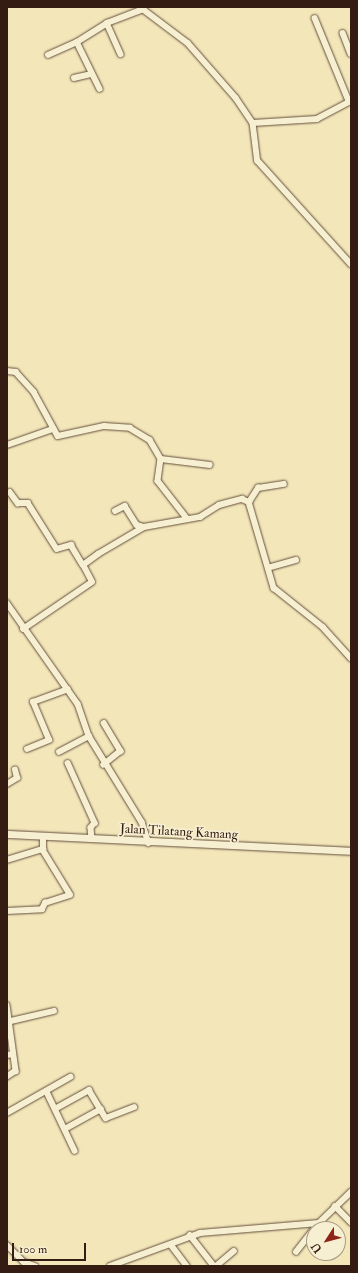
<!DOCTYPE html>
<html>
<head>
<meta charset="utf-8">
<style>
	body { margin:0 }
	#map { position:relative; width:358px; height:1273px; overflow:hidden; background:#f3e7ba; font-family:"IM FELL Double Pica",serif }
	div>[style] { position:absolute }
	.roads { filter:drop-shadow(0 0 1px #644f3c) drop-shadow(0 0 1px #644f3c) }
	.minor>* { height:5.5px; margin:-2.75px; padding:0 2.75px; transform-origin:2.75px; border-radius:2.75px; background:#f7efd2 }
	.tertiary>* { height:7px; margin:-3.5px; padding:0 3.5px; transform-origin:3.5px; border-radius:3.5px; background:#f7efd2 }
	span { translate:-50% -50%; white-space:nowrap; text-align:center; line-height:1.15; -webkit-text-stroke:3.5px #f7efd2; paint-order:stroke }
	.street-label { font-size:13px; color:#341c12 }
	.frame { position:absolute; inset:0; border:8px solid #341c12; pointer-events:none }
	.north { position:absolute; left:306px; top:1221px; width:40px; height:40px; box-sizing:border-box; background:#f7efd2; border:1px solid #a99b85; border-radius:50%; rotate:234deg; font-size:11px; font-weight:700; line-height:16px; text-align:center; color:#341c12 }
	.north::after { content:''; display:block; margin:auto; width:14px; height:18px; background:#8f2418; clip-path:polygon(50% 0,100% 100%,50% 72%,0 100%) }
	.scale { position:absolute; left:12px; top:1243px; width:74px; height:18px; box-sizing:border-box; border:2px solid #341c12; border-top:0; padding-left:5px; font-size:12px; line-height:14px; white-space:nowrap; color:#341c12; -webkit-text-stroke:3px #f7efd2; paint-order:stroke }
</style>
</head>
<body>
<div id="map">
	<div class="roads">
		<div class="minor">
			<i style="left:140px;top:7px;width:60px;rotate:36.9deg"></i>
			<i style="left:188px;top:43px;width:73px;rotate:48.9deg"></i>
			<i style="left:236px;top:98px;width:30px;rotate:56deg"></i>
			<i style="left:253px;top:123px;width:38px;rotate:83deg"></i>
			<i style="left:258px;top:161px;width:139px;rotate:47.9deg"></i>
			<i style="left:315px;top:18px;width:90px;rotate:67.7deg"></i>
			<i style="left:107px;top:23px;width:34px;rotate:66deg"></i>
			<i style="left:343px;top:33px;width:22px;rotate:69deg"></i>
			<i style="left:77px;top:42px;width:52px;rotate:63.9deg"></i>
			<i style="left:48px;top:55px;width:32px;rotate:-24deg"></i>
			<i style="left:77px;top:42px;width:36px;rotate:-32deg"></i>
			<i style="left:107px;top:23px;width:39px;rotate:-21deg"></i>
			<i style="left:74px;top:78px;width:18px;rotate:-13deg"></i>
			<i style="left:253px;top:123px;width:64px;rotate:-3.6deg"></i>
			<i style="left:317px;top:119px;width:38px;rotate:-28deg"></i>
			<i style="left:7px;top:371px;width:9px;rotate:6deg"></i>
			<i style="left:16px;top:372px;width:27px;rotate:48deg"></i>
			<i style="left:34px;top:392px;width:50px;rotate:61.4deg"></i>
			<i style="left:58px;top:436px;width:47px;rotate:-12.3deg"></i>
			<i style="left:104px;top:426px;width:26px;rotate:4deg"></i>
			<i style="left:130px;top:428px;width:23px;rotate:31deg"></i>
			<i style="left:150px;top:440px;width:22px;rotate:60deg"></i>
			<i style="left:161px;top:459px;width:22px;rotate:98deg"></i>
			<i style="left:158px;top:481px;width:46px;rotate:52.1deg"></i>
			<i style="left:7px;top:445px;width:49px;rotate:-19.2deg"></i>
			<i style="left:161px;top:459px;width:49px;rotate:7deg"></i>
			<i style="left:10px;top:492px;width:14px;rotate:54deg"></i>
			<i style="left:18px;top:503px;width:10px"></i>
			<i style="left:28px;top:503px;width:54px;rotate:57.8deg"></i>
			<i style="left:57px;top:549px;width:15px;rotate:-16deg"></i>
			<i style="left:71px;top:545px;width:23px;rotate:59deg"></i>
			<i style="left:249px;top:502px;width:17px;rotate:-57deg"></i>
			<i style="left:258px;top:488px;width:26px;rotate:-9deg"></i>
			<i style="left:115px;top:511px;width:11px;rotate:-27deg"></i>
			<i style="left:125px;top:506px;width:22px;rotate:58deg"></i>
			<i style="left:137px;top:525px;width:7px;rotate:16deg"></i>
			<i style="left:268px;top:568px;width:29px;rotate:-16deg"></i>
			<i style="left:7px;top:603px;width:123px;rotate:54.9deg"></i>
			<i style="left:78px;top:704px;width:34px;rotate:71deg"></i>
			<i style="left:89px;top:736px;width:101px;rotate:58.4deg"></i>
			<i style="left:142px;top:822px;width:22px;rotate:72deg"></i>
			<i style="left:23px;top:629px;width:83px;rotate:-34.3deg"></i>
			<i style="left:92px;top:582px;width:19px;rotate:-118deg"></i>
			<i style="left:83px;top:565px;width:19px;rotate:-36deg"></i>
			<i style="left:98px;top:554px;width:53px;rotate:-30.4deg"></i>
			<i style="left:144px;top:527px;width:57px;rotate:-10.1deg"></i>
			<i style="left:200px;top:517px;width:22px;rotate:-32deg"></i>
			<i style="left:219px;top:505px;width:24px;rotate:-15deg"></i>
			<i style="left:242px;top:499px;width:8px;rotate:23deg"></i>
			<i style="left:249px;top:502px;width:90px;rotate:73.8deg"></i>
			<i style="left:274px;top:588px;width:63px;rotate:38.5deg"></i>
			<i style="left:323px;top:627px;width:42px;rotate:47.9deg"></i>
			<i style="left:104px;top:723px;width:33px;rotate:59deg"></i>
			<i style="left:121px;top:751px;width:22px;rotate:141deg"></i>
			<i style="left:27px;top:749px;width:24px;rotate:-22deg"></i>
			<i style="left:49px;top:740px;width:41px;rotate:-112.8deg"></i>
			<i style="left:33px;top:702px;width:37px;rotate:-20deg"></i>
			<i style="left:59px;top:752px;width:34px;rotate:-28deg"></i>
			<i style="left:68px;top:763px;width:66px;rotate:65.8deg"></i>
			<i style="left:95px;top:823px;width:6px;rotate:129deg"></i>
			<i style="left:91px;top:828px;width:11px;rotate:85deg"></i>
			<i style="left:7px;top:784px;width:12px;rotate:-31deg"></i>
			<i style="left:17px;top:778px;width:8px;rotate:-104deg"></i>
			<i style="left:7px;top:860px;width:38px;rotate:-17deg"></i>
			<i style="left:7px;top:911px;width:35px;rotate:-3deg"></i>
			<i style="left:42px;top:909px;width:7px;rotate:-63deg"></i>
			<i style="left:45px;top:903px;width:26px;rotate:-18deg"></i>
			<i style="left:70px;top:895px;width:52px;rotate:-121.5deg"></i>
			<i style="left:43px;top:851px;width:14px;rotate:-90deg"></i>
			<i style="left:7px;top:1005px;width:67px;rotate:82.2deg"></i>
			<i style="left:16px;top:1071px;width:11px;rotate:146deg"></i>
			<i style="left:11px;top:1021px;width:44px;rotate:-13.1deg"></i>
			<i style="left:7px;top:1055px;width:6px;rotate:-9deg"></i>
			<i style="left:47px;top:1092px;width:65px;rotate:64.6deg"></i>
			<i style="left:55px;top:1109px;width:39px;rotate:-29deg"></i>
			<i style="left:89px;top:1090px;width:33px;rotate:59deg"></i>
			<i style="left:106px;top:1118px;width:30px;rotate:-21deg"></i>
			<i style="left:7px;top:1113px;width:73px;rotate:-29.7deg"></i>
			<i style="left:65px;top:1129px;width:41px;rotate:-29.1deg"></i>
			<i style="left:335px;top:1206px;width:23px;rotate:45deg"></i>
			<i style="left:190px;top:1235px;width:39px;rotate:52deg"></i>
			<i style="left:7px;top:1245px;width:24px;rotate:45deg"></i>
			<i style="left:24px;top:1262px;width:12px;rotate:20deg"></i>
			<i style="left:172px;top:1246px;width:25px;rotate:53deg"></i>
			<i style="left:296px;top:1252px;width:29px;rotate:-52deg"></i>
			<i style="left:110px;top:1266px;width:96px;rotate:-20.1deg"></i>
			<i style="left:200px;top:1233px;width:119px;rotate:-4.8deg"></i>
			<i style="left:319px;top:1223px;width:45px;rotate:-44.1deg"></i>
			<i style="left:216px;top:1266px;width:23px;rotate:-40deg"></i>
		</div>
		<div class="tertiary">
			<i style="left:7px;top:834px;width:344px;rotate:2.8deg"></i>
		</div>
	</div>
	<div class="street-label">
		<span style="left:179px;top:832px;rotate:3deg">Jalan Tilatang Kamang</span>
	</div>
	<div class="frame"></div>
	<div class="north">U</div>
	<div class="scale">100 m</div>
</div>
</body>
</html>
